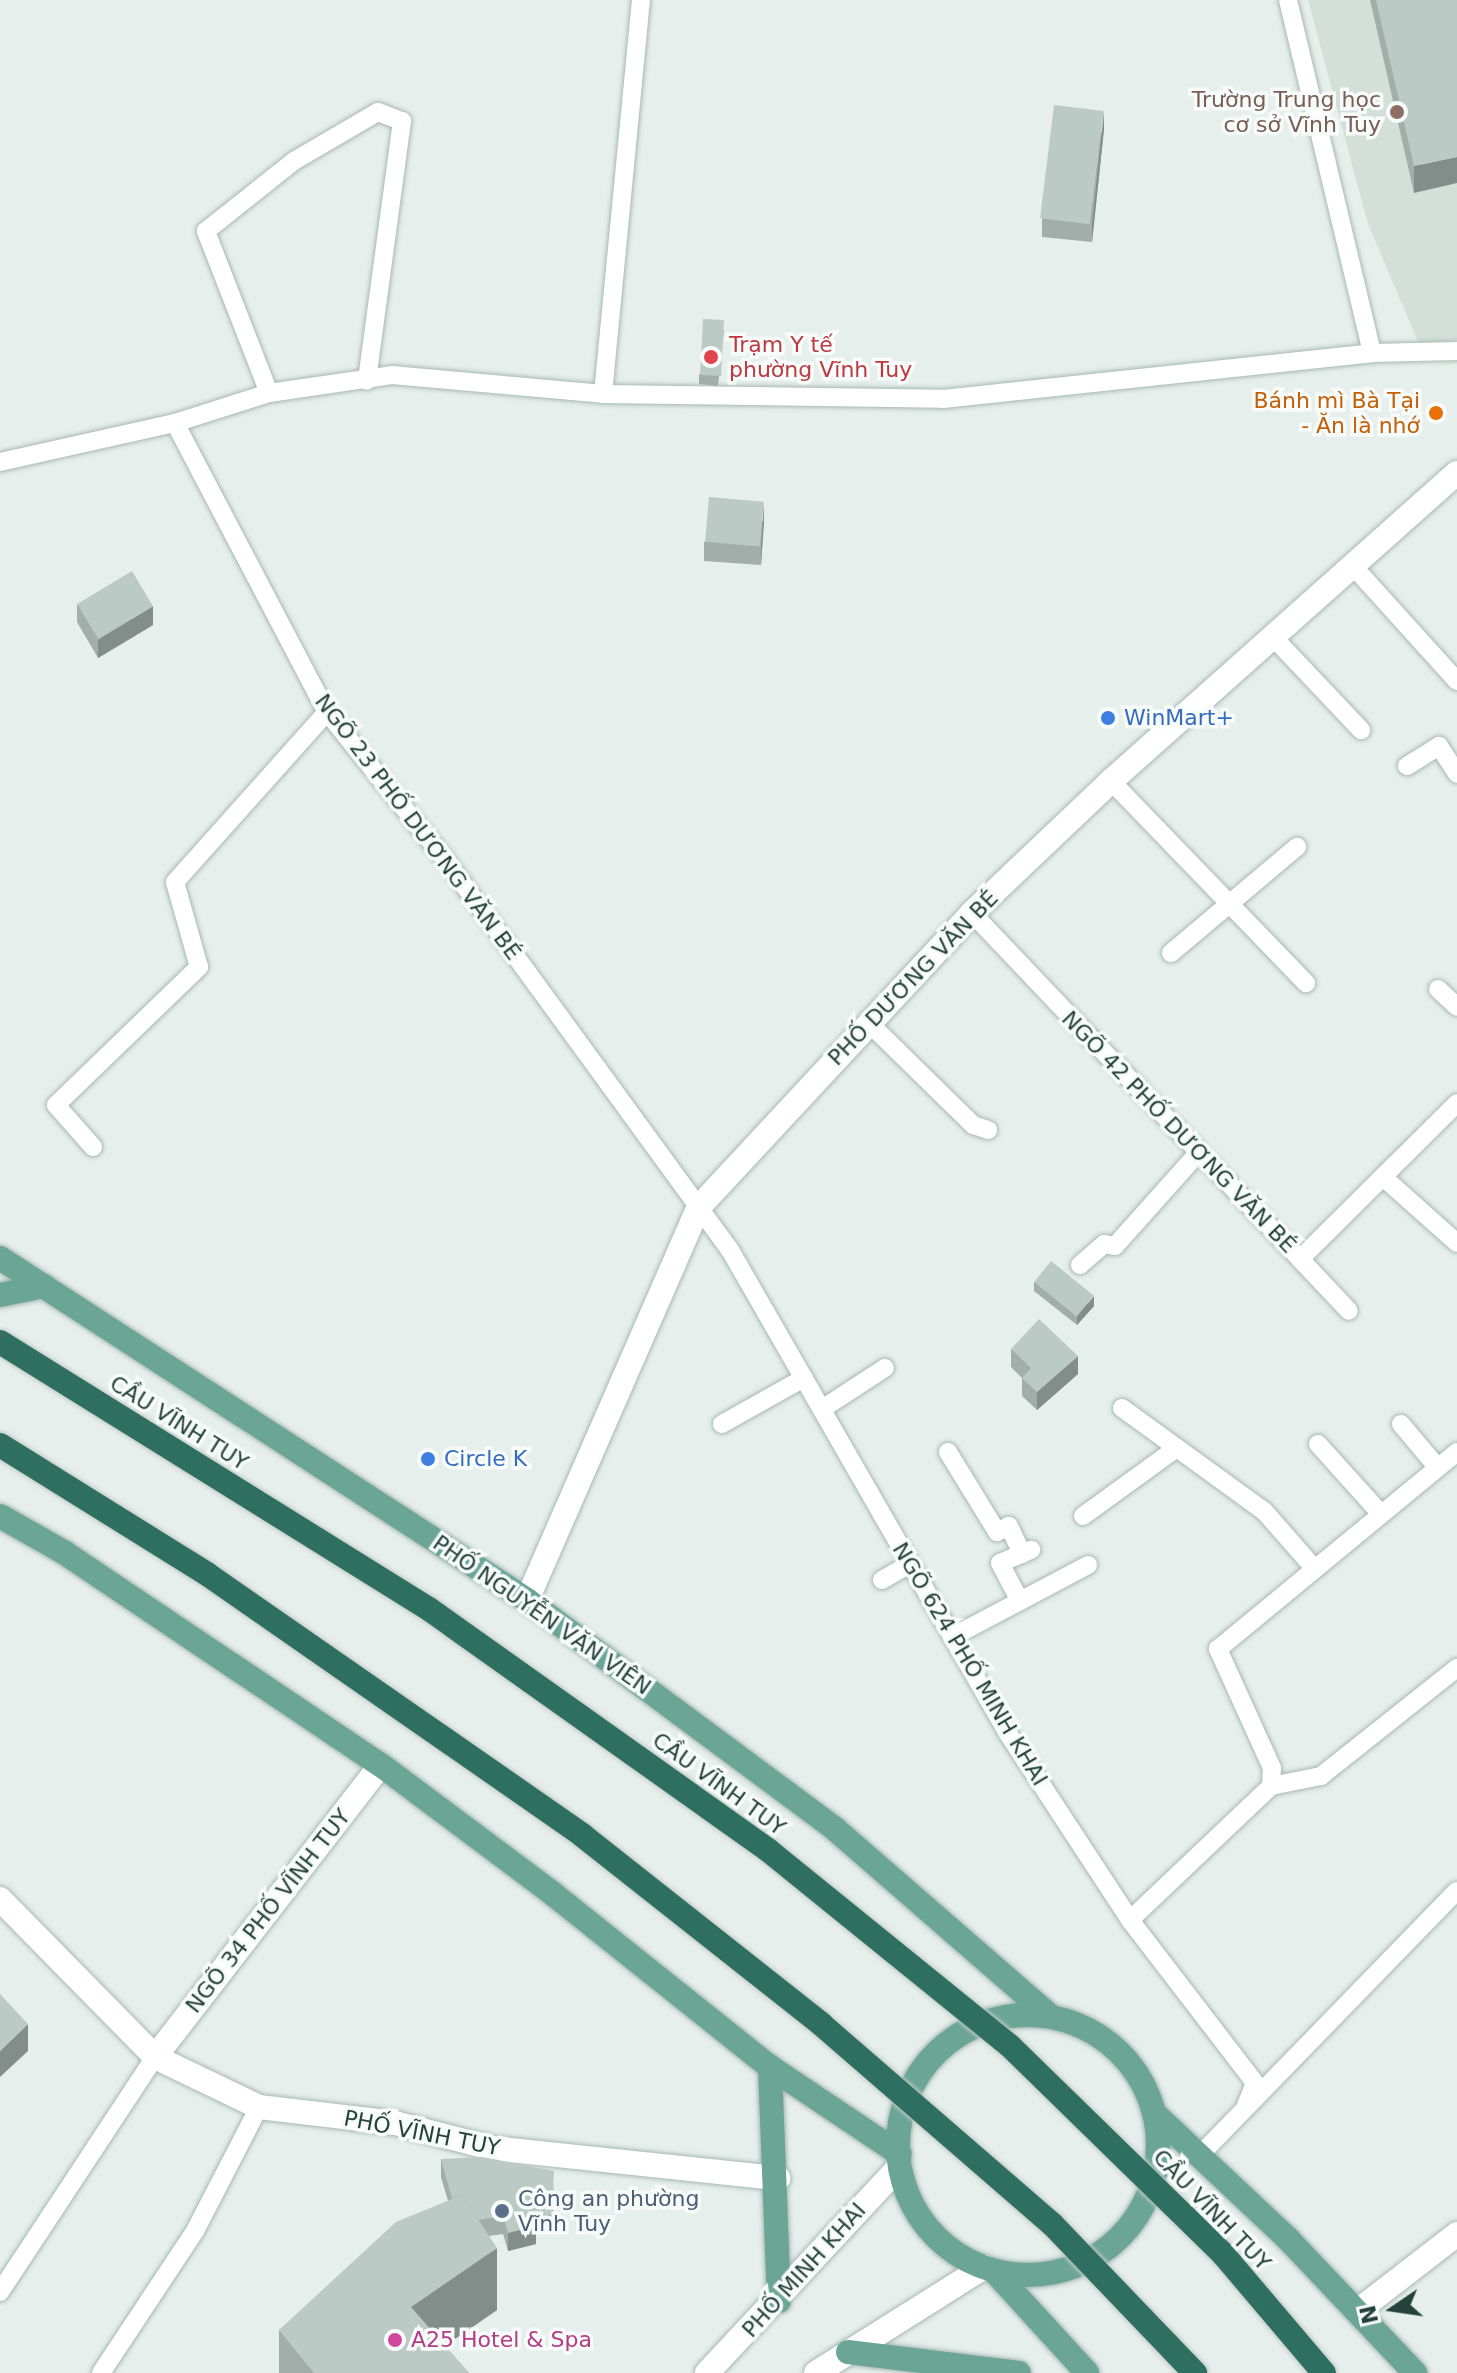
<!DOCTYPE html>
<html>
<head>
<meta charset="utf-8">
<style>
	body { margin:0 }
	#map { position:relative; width:1457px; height:2373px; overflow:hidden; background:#e6efeb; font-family:"DejaVu Sans",sans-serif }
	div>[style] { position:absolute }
	.built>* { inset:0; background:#d4dfda }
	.roads { filter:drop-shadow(0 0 2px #a8b8b2) drop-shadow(0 0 2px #a8b8b2) }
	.lane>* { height:18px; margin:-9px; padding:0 9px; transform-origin:9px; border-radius:9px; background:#fff }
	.street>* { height:24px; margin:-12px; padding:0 12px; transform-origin:12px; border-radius:12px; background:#fff }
	.secondary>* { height:24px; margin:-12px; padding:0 12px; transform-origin:12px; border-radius:12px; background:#fff }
	.primary>* { height:24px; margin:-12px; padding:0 12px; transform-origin:12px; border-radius:12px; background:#6aa596 }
	.primary>.ring { margin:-12px; padding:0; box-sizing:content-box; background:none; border:24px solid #6aa596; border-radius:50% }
	.bridges { filter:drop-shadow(0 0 2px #c2cac8) drop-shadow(0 0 2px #c2cac8) }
	.highway-bridge>* { height:24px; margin:-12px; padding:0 12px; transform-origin:12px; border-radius:12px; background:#2f6f62 }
	.wall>* { inset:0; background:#a1aea9 }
	.shaded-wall>* { inset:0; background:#838d89 }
	.building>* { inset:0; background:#bbcac4; transform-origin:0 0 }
	.dots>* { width:22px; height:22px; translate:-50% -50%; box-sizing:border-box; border:4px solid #f7fbf9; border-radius:50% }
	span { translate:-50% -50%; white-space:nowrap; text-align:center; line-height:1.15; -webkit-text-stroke:7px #f7fbf9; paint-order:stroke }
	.education-label { font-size:22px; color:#785e54 }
	.right { translate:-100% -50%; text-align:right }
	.health-label { font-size:22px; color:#be3a42 }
	.left { translate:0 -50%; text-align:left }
	.food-label { font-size:22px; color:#c56008 }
	.shop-label { font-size:22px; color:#366cbe }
	.street-label { font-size:22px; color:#24423a }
	.service-label { font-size:22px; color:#4e5e75 }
	.hotel-label { font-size:22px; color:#b23c85 }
	.north { position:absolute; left:1353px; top:2269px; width:80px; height:80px; -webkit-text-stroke:6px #f7fbf9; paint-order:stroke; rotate:257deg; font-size:22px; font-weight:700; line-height:32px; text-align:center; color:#24423a }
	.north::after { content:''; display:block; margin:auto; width:28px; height:36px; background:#24423a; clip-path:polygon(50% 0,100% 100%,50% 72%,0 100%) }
</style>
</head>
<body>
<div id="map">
	<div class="built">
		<i style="clip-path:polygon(1308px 0,1457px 0,1457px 340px,1419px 344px,1368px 224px)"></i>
	</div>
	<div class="roads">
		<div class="lane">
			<i style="left:1288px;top:0;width:363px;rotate:76.6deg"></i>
			<i style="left:269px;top:393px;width:174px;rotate:-111.3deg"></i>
			<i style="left:206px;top:231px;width:112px;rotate:-38.5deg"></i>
			<i style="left:294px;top:161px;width:97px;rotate:-30.3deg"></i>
			<i style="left:378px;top:112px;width:26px;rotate:21deg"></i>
			<i style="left:402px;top:121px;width:262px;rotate:97.7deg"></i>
			<i style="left:603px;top:394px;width:396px;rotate:-84.5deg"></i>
			<i style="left:175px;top:423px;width:327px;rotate:62.3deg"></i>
			<i style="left:327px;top:712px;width:192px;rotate:51.3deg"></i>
			<i style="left:447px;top:862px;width:480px;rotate:53.9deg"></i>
			<i style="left:730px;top:1250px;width:556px;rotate:60.11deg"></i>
			<i style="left:1007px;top:1732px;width:225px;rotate:56.8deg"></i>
			<i style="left:1130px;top:1920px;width:205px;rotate:52.5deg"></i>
			<i style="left:1255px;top:2083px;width:24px;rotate:112deg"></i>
			<i style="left:0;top:462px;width:179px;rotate:-12.6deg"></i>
			<i style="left:175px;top:423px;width:99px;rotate:-17.7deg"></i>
			<i style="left:269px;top:393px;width:124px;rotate:-8.3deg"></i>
			<i style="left:392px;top:375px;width:212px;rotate:5.1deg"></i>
			<i style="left:603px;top:394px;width:340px;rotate:0.8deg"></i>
			<i style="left:943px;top:399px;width:431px;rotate:-6.1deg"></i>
			<i style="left:1372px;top:353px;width:85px;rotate:-1.3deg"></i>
			<i style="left:1353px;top:566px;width:155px;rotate:47.9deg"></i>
			<i style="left:1274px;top:638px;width:127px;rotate:46.6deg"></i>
			<i style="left:1407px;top:766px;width:38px;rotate:-32deg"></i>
			<i style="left:1439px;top:746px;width:33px;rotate:57deg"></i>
			<i style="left:1111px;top:781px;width:281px;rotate:46deg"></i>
			<i style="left:972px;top:913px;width:477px;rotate:46.5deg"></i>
			<i style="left:1300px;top:1259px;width:221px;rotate:-44.8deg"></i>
			<i style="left:1171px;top:953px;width:165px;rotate:-40.1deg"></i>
			<i style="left:1438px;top:989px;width:26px;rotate:43deg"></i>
			<i style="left:868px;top:1022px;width:147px;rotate:44.4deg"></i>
			<i style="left:973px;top:1125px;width:16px;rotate:18deg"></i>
			<i style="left:93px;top:1147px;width:56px;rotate:-131.4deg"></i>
			<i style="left:56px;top:1105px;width:199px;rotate:-44deg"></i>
			<i style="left:199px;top:967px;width:88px;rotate:-105.8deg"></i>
			<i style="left:175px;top:882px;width:228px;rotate:-48.2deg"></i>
			<i style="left:1383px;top:1177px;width:99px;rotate:41.7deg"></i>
			<i style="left:1300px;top:1259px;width:71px;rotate:46.7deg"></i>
			<i style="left:1080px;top:1265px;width:32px;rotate:-41deg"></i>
			<i style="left:1104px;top:1244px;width:11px;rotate:10deg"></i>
			<i style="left:1115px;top:1246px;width:126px;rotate:-48.2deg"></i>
			<i style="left:1122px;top:1408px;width:175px;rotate:36deg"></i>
			<i style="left:1264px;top:1511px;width:77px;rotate:48.7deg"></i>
			<i style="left:822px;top:1409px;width:75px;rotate:-33.1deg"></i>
			<i style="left:722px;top:1424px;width:94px;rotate:-29.3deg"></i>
			<i style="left:1401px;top:1424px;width:57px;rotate:49.9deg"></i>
			<i style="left:1318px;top:1444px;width:94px;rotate:48deg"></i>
			<i style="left:948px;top:1452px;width:94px;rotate:58.5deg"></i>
			<i style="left:997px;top:1532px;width:13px;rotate:-27deg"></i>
			<i style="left:1009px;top:1526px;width:31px;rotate:65deg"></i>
			<i style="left:1083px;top:1516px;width:112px;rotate:-36deg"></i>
			<i style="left:882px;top:1580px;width:32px;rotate:-30deg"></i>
			<i style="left:1020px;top:1601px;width:43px;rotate:-117.8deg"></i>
			<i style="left:1000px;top:1563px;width:34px;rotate:-23deg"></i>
			<i style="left:952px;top:1637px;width:154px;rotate:-27.9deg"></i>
			<i style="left:1271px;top:1786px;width:51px;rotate:-11.3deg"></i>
			<i style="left:1321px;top:1776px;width:174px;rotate:-38.5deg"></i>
			<i style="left:1130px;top:1920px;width:195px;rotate:-43.5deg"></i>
			<i style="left:1271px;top:1786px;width:18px;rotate:-87deg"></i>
			<i style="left:1272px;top:1768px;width:131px;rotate:-114.4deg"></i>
			<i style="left:1218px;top:1649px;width:310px;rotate:-39.5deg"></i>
			<i style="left:1198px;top:2157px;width:371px;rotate:-45.8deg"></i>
			<i style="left:0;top:2292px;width:282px;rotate:-56.6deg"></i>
			<i style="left:101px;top:2373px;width:170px;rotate:-56.5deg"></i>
			<i style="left:195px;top:2231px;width:140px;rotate:-62.7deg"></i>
		</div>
		<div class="street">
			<i style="left:0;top:1899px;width:221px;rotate:45.5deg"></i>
			<i style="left:155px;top:2057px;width:115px;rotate:25.7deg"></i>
			<i style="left:259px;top:2107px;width:137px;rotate:6.7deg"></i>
			<i style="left:395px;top:2123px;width:99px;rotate:14.6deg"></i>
			<i style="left:491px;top:2148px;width:289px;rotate:6deg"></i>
			<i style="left:155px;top:2057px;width:369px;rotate:-52.3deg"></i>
			<i style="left:1359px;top:2310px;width:124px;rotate:-37.8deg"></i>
		</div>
		<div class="secondary">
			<i style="left:527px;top:1600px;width:429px;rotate:-66.4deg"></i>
			<i style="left:699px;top:1207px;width:401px;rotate:-47.1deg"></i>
			<i style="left:972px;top:913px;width:192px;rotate:-43.5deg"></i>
			<i style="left:1111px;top:781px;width:463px;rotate:-41.7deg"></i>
			<i style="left:707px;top:2373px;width:283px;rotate:-47deg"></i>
			<i style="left:816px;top:2373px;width:199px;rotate:-32.2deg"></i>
		</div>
		<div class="primary">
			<i style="left:0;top:1258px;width:628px;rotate:32.98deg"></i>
			<i style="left:527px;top:1600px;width:384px;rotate:36.6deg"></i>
			<i style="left:835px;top:1829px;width:285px;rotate:41deg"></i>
			<i style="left:0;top:1295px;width:45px;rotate:-11.6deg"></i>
			<i style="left:0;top:1516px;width:75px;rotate:29.6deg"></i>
			<i style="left:65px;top:1553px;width:381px;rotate:33.9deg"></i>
			<i style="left:381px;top:1765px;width:214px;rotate:36.8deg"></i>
			<i style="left:552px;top:1893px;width:279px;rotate:38.6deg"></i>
			<i style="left:770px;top:2067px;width:156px;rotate:33.8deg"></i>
			<i class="ring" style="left:898px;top:2015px;width:236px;height:236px"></i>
			<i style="left:770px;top:2067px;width:234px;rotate:87.8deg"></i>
			<i style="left:1156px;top:2115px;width:181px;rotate:43.2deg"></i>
			<i style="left:1288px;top:2239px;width:185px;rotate:46.5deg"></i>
			<i style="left:994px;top:2271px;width:138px;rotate:47.6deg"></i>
			<i style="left:848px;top:2352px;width:172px;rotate:7deg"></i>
		</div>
	</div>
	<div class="bridges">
		<div class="highway-bridge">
			<i style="left:0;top:1342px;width:505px;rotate:31.9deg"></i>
			<i style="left:429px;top:1609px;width:416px;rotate:35.4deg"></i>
			<i style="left:768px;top:1850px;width:311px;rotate:39deg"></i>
			<i style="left:1010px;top:2046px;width:298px;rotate:44.3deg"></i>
			<i style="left:1223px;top:2254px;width:156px;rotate:49.7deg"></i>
			<i style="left:0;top:1445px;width:244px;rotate:31.9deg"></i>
			<i style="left:207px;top:1574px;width:457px;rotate:34.8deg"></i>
			<i style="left:582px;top:1835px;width:305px;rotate:38.3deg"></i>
			<i style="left:821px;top:2024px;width:306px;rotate:40.9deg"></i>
			<i style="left:1052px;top:2224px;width:207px;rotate:46.2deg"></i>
		</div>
	</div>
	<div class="wall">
		<i style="clip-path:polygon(1370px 0,1457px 0,1414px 193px)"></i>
		<i style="clip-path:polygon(1104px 129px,1092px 242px,1042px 237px,1042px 218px)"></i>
		<i style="clip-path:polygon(724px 329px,718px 386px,699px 384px,699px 375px)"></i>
		<i style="clip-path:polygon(764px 521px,761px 565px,704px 561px,704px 542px)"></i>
		<i style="clip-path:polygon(77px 604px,153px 625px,98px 658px,77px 622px)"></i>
		<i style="clip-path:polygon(1034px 1282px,1094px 1306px,1077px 1325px,1034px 1291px)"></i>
		<i style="clip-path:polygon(1011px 1349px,1078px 1374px,1037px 1410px,1022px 1396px,1022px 1378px,1011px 1367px)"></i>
		<i style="clip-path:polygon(441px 2159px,554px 2189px,552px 2233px,536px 2232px,536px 2244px,508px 2251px,503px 2234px,489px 2236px,497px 2310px,445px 2346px,469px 2373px,279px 2373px,279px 2330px,448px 2201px,441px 2177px)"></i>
	</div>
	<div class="shaded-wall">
		<i style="clip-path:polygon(1104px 111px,1104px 129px,1092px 242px,1092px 224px)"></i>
		<i style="clip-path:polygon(1457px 157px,1457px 183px,1414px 193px,1414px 166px)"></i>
		<i style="clip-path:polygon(764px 502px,764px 521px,761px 565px,761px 547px)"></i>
		<i style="clip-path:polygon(153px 606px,153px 625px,98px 658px,98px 640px)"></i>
		<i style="clip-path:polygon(1094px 1296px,1094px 1306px,1077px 1325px,1077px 1316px)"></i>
		<i style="clip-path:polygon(1078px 1356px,1078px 1374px,1037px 1410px,1037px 1392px)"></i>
		<i style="clip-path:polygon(28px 2024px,28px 2051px,0 2077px,0 2051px)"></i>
		<i style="clip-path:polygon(536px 2214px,536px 2244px,508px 2251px,508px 2233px)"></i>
		<i style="clip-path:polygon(497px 2248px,497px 2310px,411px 2369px,411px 2307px)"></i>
	</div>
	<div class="building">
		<i style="clip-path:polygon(1376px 0,1457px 0,1457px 157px,1414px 166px)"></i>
		<i style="left:1054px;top:105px;width:50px;height:114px;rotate:7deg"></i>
		<i style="left:703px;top:319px;width:21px;height:56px;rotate:3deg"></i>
		<i style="left:709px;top:497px;width:55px;height:45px;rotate:5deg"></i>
		<i style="left:132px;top:571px;width:41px;height:64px;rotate:59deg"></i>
		<i style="left:1051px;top:1261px;width:55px;height:27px;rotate:39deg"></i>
		<i style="clip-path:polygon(1039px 1319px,1078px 1356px,1037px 1392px,1022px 1378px,1031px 1368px,1011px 1349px)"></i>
		<i style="clip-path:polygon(0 1994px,28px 2024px,0 2051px)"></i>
		<i style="clip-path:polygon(483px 2157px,554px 2171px,552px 2215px,536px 2214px,536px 2226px,508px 2233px,503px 2216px,478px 2220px,462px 2195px,452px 2199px,441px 2159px)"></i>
		<i style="clip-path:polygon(462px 2195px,497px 2248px,411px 2307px,469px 2373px,314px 2373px,279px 2330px,396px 2222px)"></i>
	</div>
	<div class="dots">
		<i style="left:1397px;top:112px;background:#8d6e63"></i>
		<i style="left:711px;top:357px;background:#e0444e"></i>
		<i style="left:1436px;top:413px;background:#e8710a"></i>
		<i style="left:1108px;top:718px;background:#3f7fe0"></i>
		<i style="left:428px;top:1459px;background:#3f7fe0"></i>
		<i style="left:502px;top:2211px;background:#5c6f8a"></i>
		<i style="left:395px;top:2340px;background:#d1479c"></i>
	</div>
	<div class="education-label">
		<span class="right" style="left:1381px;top:112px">Trường Trung học<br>cơ sở Vĩnh Tuy</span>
	</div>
	<div class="health-label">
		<span class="left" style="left:729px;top:357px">Trạm Y tế<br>phường Vĩnh Tuy</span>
	</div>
	<div class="food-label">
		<span class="right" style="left:1420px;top:413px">Bánh mì Bà Tại<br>- Ăn là nhớ</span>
	</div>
	<div class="shop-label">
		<span class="left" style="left:1124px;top:718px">WinMart+</span>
		<span class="left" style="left:444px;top:1459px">Circle K</span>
	</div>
	<div class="street-label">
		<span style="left:418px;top:827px;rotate:53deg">NGÕ 23 PHỐ DƯƠNG VĂN BÉ</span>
		<span style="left:913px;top:978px;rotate:-46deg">PHỐ DƯƠNG VĂN BÉ</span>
		<span style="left:1179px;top:1132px;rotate:46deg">NGÕ 42 PHỐ DƯƠNG VĂN BÉ</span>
		<span style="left:179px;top:1423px;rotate:32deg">CẦU VĨNH TUY</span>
		<span style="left:542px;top:1615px;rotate:35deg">PHỐ NGUYỄN VĂN VIÊN</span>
		<span style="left:970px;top:1664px;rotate:59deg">NGÕ 624 PHỐ MINH KHAI</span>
		<span style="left:719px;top:1784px;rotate:36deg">CẦU VĨNH TUY</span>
		<span style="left:268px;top:1911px;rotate:-52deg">NGÕ 34 PHỐ VĨNH TUY</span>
		<span style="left:422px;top:2133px;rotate:11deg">PHỐ VĨNH TUY</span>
		<span style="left:1212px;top:2210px;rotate:46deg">CẦU VĨNH TUY</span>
		<span style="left:804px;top:2270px;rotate:-48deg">PHỐ MINH KHAI</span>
	</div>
	<div class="service-label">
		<span class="left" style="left:518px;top:2211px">Công an phường<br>Vĩnh Tuy</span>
	</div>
	<div class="hotel-label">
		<span class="left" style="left:411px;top:2340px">A25 Hotel &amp; Spa</span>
	</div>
	<div class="north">N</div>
</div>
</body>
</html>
